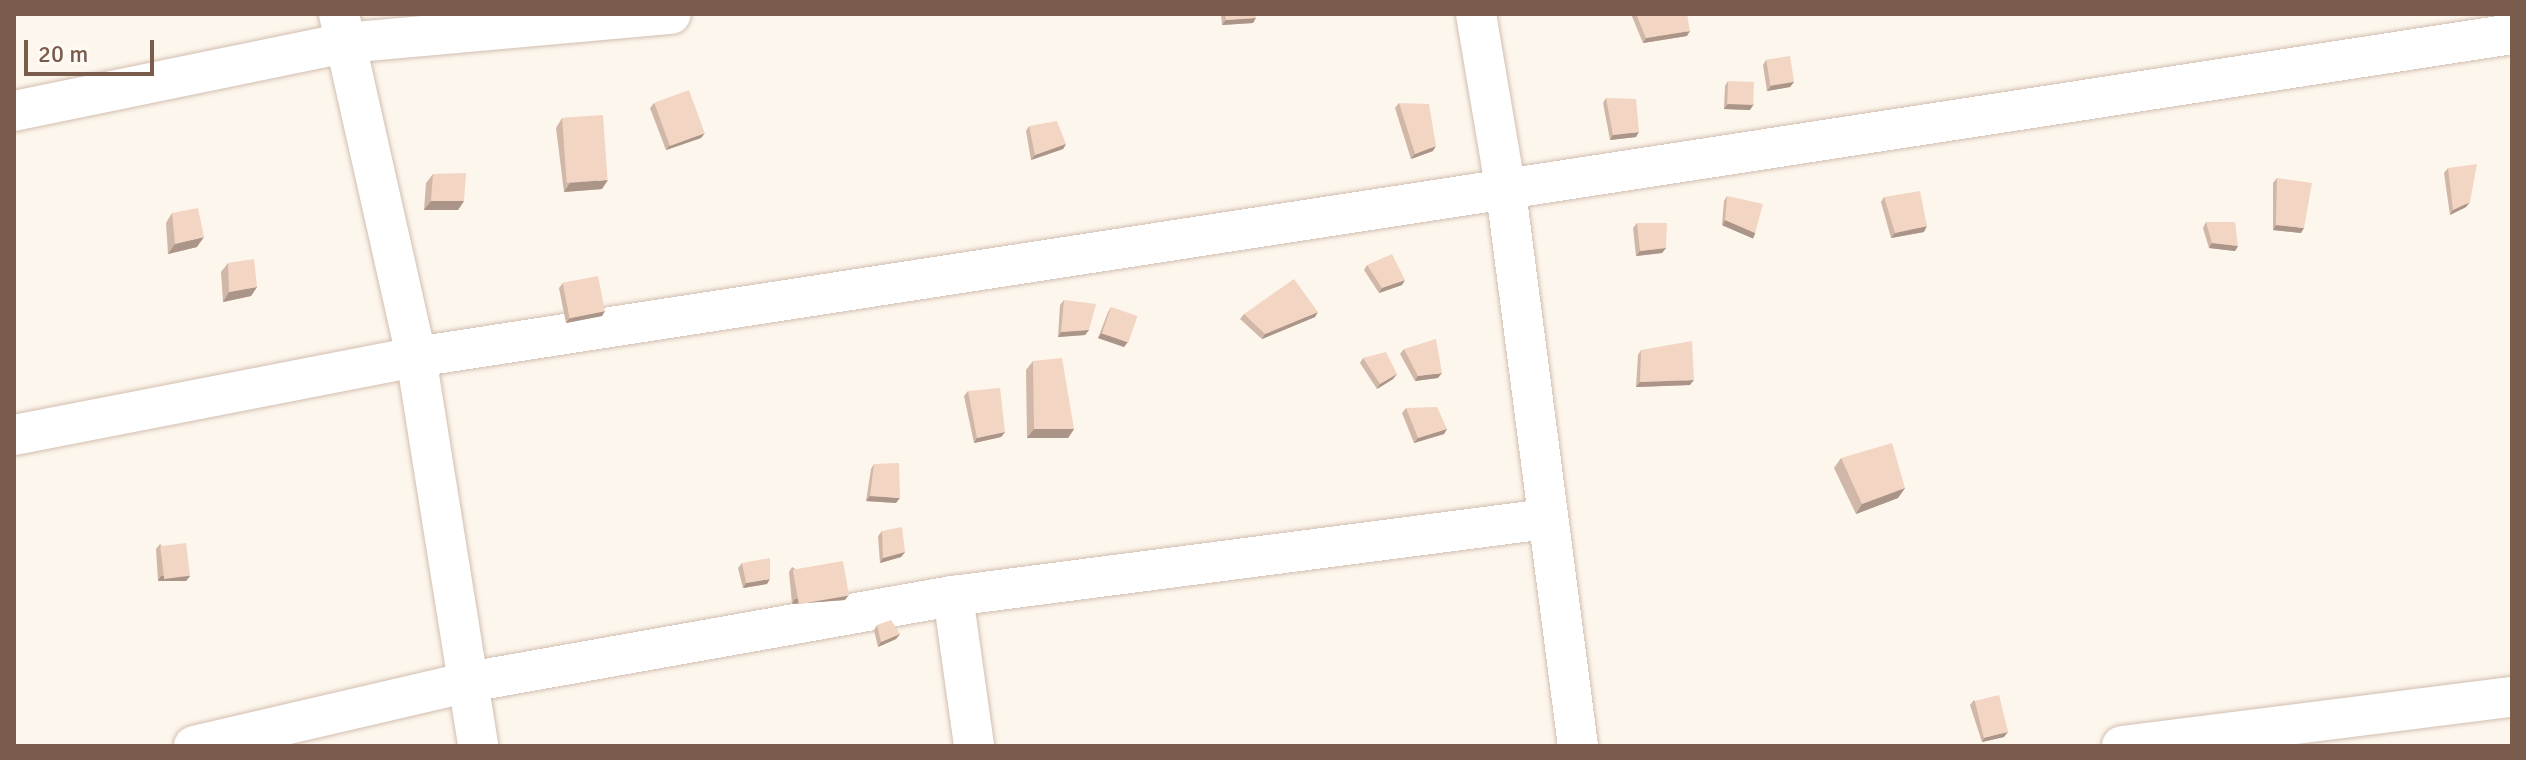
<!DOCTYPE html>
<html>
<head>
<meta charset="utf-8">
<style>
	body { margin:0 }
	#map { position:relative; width:2526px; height:760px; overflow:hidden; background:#fdf6ec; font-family:Signika,sans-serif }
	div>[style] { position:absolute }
	.roads { filter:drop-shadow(0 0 2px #d1beb0) drop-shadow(0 0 2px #d1beb0) }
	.street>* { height:40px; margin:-20px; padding:0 20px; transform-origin:20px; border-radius:20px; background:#fff }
	.wall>* { inset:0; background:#d1b7a8 }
	.shaded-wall>* { inset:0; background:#aa9588; transform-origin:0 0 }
	.building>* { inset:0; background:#f3d5c3; transform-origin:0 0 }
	span { translate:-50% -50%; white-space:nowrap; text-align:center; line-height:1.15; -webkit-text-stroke:6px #fffaf3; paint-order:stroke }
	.frame { position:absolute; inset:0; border:16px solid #7a5c4d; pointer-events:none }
	.scale { position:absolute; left:24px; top:40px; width:130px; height:36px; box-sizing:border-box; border:4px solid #7a5c4d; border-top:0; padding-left:10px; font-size:24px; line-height:28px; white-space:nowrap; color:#7a5c4d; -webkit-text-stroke:6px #fffaf3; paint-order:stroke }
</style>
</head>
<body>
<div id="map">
	<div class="roads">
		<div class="street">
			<i style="left:339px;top:14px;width:352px;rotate:77.3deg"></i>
			<i style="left:416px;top:357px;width:394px;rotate:80.9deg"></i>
			<i style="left:1476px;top:14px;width:181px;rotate:80.4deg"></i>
			<i style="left:1506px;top:192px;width:559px;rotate:82.6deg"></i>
			<i style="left:14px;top:111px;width:338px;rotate:-11.6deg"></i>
			<i style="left:345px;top:43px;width:327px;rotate:-5.1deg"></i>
			<i style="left:14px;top:435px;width:409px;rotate:-11deg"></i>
			<i style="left:416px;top:357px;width:2121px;rotate:-8.76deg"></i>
			<i style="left:953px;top:596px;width:151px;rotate:82deg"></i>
			<i style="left:194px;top:746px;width:282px;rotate:-13.1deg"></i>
			<i style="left:469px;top:682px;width:492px;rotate:-10.1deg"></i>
			<i style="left:953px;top:596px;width:598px;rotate:-7.4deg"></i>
			<i style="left:2122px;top:746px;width:393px;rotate:-7.2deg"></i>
		</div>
	</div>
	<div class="wall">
		<i style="clip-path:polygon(1221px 14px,1256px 14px,1253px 23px,1222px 25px)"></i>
		<i style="clip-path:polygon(1631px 14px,1687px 14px,1687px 36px,1643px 43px)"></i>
		<i style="clip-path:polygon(1766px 60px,1794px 82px,1790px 87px,1767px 91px,1763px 65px)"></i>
		<i style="clip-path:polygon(1728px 81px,1750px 110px,1724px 109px,1725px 86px)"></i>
		<i style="clip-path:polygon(1606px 98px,1636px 137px,1610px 140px,1603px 103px)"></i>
		<i style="clip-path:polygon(654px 103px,701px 138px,666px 150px,650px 108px)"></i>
		<i style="clip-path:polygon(1399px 103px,1433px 151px,1411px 159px,1395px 108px)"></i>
		<i style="clip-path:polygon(562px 118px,602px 189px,564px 192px,556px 128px)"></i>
		<i style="clip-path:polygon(1029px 126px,1066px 144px,1063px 149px,1031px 160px,1026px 131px)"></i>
		<i style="clip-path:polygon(2448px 168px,2466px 207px,2450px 215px,2444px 173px)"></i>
		<i style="clip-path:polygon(433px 174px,464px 201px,458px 210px,424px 210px,426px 183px)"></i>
		<i style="clip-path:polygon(2277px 178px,2301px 233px,2273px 230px,2273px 183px)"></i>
		<i style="clip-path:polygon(1727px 196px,1755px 233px,1752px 238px,1722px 225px,1724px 201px)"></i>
		<i style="clip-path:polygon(1884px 197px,1924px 232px,1891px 238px,1881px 202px)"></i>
		<i style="clip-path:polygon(172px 213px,197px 247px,168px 254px,166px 223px)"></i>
		<i style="clip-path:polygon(2206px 222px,2238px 246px,2235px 251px,2209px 248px,2203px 228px)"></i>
		<i style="clip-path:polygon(1637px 223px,1666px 248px,1662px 253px,1636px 256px,1633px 228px)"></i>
		<i style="clip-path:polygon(228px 263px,257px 287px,251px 296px,223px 302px,221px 272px)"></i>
		<i style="clip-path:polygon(1367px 265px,1402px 285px,1379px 293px,1364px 270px)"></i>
		<i style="clip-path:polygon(563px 283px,605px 311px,602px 316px,566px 323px,559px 288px)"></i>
		<i style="clip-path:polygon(1064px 300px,1089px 330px,1085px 335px,1058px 337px,1060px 305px)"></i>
		<i style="clip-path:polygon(1111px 307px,1124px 347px,1098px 338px,1108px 312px)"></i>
		<i style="clip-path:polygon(1244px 314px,1315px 317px,1262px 339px,1240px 319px)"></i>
		<i style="clip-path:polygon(1404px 349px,1438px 378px,1415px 381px,1400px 354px)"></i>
		<i style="clip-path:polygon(1641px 350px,1690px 385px,1636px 387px,1638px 355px)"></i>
		<i style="clip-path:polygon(1363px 358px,1397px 374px,1393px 379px,1377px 389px,1360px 363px)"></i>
		<i style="clip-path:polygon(1033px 361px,1074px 429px,1068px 438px,1027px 438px,1026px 370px)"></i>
		<i style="clip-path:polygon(968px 391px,1005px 432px,1001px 437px,974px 443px,964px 396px)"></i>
		<i style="clip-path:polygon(1406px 408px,1447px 429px,1444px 434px,1414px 443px,1402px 413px)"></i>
		<i style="clip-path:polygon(1841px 458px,1905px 488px,1898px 498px,1856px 514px,1834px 468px)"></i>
		<i style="clip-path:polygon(874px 464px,896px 503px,866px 501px,871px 469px)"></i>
		<i style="clip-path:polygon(882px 531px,905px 552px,901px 557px,880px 563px,878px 536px)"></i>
		<i style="clip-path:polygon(160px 544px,190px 576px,186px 581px,158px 581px,156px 549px)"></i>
		<i style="clip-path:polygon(742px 563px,767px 584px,743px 588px,738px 568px)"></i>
		<i style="clip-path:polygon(792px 567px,845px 600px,792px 604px,789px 572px)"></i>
		<i style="clip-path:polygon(877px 625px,900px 634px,896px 639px,878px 647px,874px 630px)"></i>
		<i style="clip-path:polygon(1974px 700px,2004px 737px,1982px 742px,1970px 705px)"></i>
	</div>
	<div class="shaded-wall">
		<i style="clip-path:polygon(1256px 18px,1253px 23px,1222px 25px,1226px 20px)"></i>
		<i style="clip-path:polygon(1690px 31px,1687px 36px,1643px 43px,1646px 38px)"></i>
		<i style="clip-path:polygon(1794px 82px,1790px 87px,1767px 91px,1771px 86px)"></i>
		<i style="clip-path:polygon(1728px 104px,1754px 104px,1750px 110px,1724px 109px)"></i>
		<i style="clip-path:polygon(1639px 132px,1636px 137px,1610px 140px,1613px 135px)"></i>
		<i style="clip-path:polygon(705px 133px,701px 138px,666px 150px,670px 145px)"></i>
		<i style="clip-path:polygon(1066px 144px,1063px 149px,1031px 160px,1035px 155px)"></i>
		<i style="clip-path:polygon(1436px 146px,1433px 151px,1411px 159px,1415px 154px)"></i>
		<i style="clip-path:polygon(608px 180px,602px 189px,564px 192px,570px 183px)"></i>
		<i style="clip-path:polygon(431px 201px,464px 201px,458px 210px,424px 210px)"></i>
		<i style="clip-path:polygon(2470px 202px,2466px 207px,2450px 215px,2453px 210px)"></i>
		<i style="left:1725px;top:220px;width:33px;height:6px;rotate:23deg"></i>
		<i style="clip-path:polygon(2276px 225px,2304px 228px,2301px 233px,2273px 230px)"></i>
		<i style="clip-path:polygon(1927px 226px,1924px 232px,1891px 238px,1895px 233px)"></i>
		<i style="clip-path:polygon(204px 237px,197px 247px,168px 254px,175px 244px)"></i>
		<i style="clip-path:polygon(2212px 243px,2238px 246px,2235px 251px,2209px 248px)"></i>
		<i style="clip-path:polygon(1666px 248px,1662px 253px,1636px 256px,1640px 251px)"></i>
		<i style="clip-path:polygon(1405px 280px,1402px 285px,1379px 293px,1382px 288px)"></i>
		<i style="clip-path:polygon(257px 287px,251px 296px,223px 302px,229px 292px)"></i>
		<i style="clip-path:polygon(605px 311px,602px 316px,566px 323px,570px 318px)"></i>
		<i style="clip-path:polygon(1318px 312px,1315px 317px,1262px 339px,1265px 334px)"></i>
		<i style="clip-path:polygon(1089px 330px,1085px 335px,1058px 337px,1061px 332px)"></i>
		<i style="clip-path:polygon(1102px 333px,1128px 342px,1124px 347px,1098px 338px)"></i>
		<i style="clip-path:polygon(1442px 373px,1438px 378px,1415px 381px,1418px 376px)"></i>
		<i style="clip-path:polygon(1397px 374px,1393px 379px,1377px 389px,1380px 384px)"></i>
		<i style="clip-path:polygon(1694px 380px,1690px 385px,1636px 387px,1640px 382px)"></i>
		<i style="clip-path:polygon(1034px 429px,1074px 429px,1068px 438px,1027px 438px)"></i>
		<i style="clip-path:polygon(1447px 429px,1444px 434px,1414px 443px,1418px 438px)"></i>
		<i style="clip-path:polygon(1005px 432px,1001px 437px,974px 443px,977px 438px)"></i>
		<i style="clip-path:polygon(1905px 488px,1898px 498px,1856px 514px,1862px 504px)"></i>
		<i style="clip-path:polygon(870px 496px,900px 498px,896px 503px,866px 501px)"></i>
		<i style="clip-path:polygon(905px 552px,901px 557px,880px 563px,883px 558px)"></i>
		<i style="clip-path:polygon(161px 576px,190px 576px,186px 581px,158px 581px)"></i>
		<i style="clip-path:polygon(770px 579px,767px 584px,743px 588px,746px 583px)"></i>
		<i style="clip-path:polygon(849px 595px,845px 600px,792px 604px,795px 599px)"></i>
		<i style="clip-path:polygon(900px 634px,896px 639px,878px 647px,881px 642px)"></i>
		<i style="clip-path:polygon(2008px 732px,2004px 737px,1982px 742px,1985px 737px)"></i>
	</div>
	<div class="building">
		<i style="clip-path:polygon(1225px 14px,1256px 14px,1256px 18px,1226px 20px)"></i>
		<i style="clip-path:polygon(1636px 14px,1687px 14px,1690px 31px,1646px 38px)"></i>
		<i style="left:1790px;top:56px;width:26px;height:24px;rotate:81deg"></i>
		<i style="left:1728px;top:81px;width:26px;height:23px;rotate:2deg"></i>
		<i style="left:689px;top:90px;width:46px;height:37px;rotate:70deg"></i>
		<i style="clip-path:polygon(1606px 98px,1636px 99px,1639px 132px,1613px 135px)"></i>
		<i style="clip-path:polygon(1399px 103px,1429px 104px,1436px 146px,1415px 154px)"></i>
		<i style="left:603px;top:115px;width:65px;height:41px;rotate:86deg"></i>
		<i style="clip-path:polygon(1057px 121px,1066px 144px,1035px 155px,1029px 126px)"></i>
		<i style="clip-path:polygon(2477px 164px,2470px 202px,2453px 210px,2448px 168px)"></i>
		<i style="clip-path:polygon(466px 173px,464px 201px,431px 201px,433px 174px)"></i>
		<i style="clip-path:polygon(2277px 178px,2312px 183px,2304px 228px,2276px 225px)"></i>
		<i style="clip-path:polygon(1920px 191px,1927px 226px,1895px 233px,1884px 197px)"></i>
		<i style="clip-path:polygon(1727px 196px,1763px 204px,1755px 233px,1725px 220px)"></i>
		<i style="clip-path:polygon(198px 208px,204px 237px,175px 244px,172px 213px)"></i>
		<i style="clip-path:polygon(2206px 222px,2235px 222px,2238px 246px,2212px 243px)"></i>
		<i style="clip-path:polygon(1637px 223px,1667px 223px,1666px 248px,1640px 251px)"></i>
		<i style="clip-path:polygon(1392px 254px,1405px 280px,1382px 288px,1367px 265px)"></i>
		<i style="clip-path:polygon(254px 259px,257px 287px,229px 292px,228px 263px)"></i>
		<i style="left:598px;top:276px;width:36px;height:36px;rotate:79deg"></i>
		<i style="clip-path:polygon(1294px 279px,1318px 312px,1265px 334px,1244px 314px)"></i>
		<i style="clip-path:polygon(1064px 300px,1096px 304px,1089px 330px,1061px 332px)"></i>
		<i style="left:1111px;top:307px;width:28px;height:28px;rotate:19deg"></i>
		<i style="clip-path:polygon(1436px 339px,1442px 373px,1418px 376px,1404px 349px)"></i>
		<i style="clip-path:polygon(1692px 341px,1694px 380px,1640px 382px,1641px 350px)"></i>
		<i style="clip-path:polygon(1386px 352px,1397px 374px,1380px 384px,1363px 358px)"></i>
		<i style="clip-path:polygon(1062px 358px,1074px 429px,1034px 429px,1033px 361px)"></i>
		<i style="clip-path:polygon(1000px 388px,1005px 432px,977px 438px,968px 391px)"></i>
		<i style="clip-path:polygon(1437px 407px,1447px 429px,1418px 438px,1406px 408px)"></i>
		<i style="clip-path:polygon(1892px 443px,1905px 488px,1862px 504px,1841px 458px)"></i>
		<i style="clip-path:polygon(899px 463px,900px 498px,870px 496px,874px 464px)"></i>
		<i style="clip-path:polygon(902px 527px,905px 552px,883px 558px,882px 531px)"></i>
		<i style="left:186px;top:543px;width:33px;height:26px;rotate:83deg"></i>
		<i style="clip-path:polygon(770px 558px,770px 579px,746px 583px,742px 563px)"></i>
		<i style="left:843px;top:561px;width:35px;height:51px;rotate:80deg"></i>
		<i style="clip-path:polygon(891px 620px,900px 634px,881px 642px,877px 625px)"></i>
		<i style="left:1999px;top:695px;width:38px;height:25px;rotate:76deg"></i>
	</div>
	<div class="frame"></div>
	<div class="scale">20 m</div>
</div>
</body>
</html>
